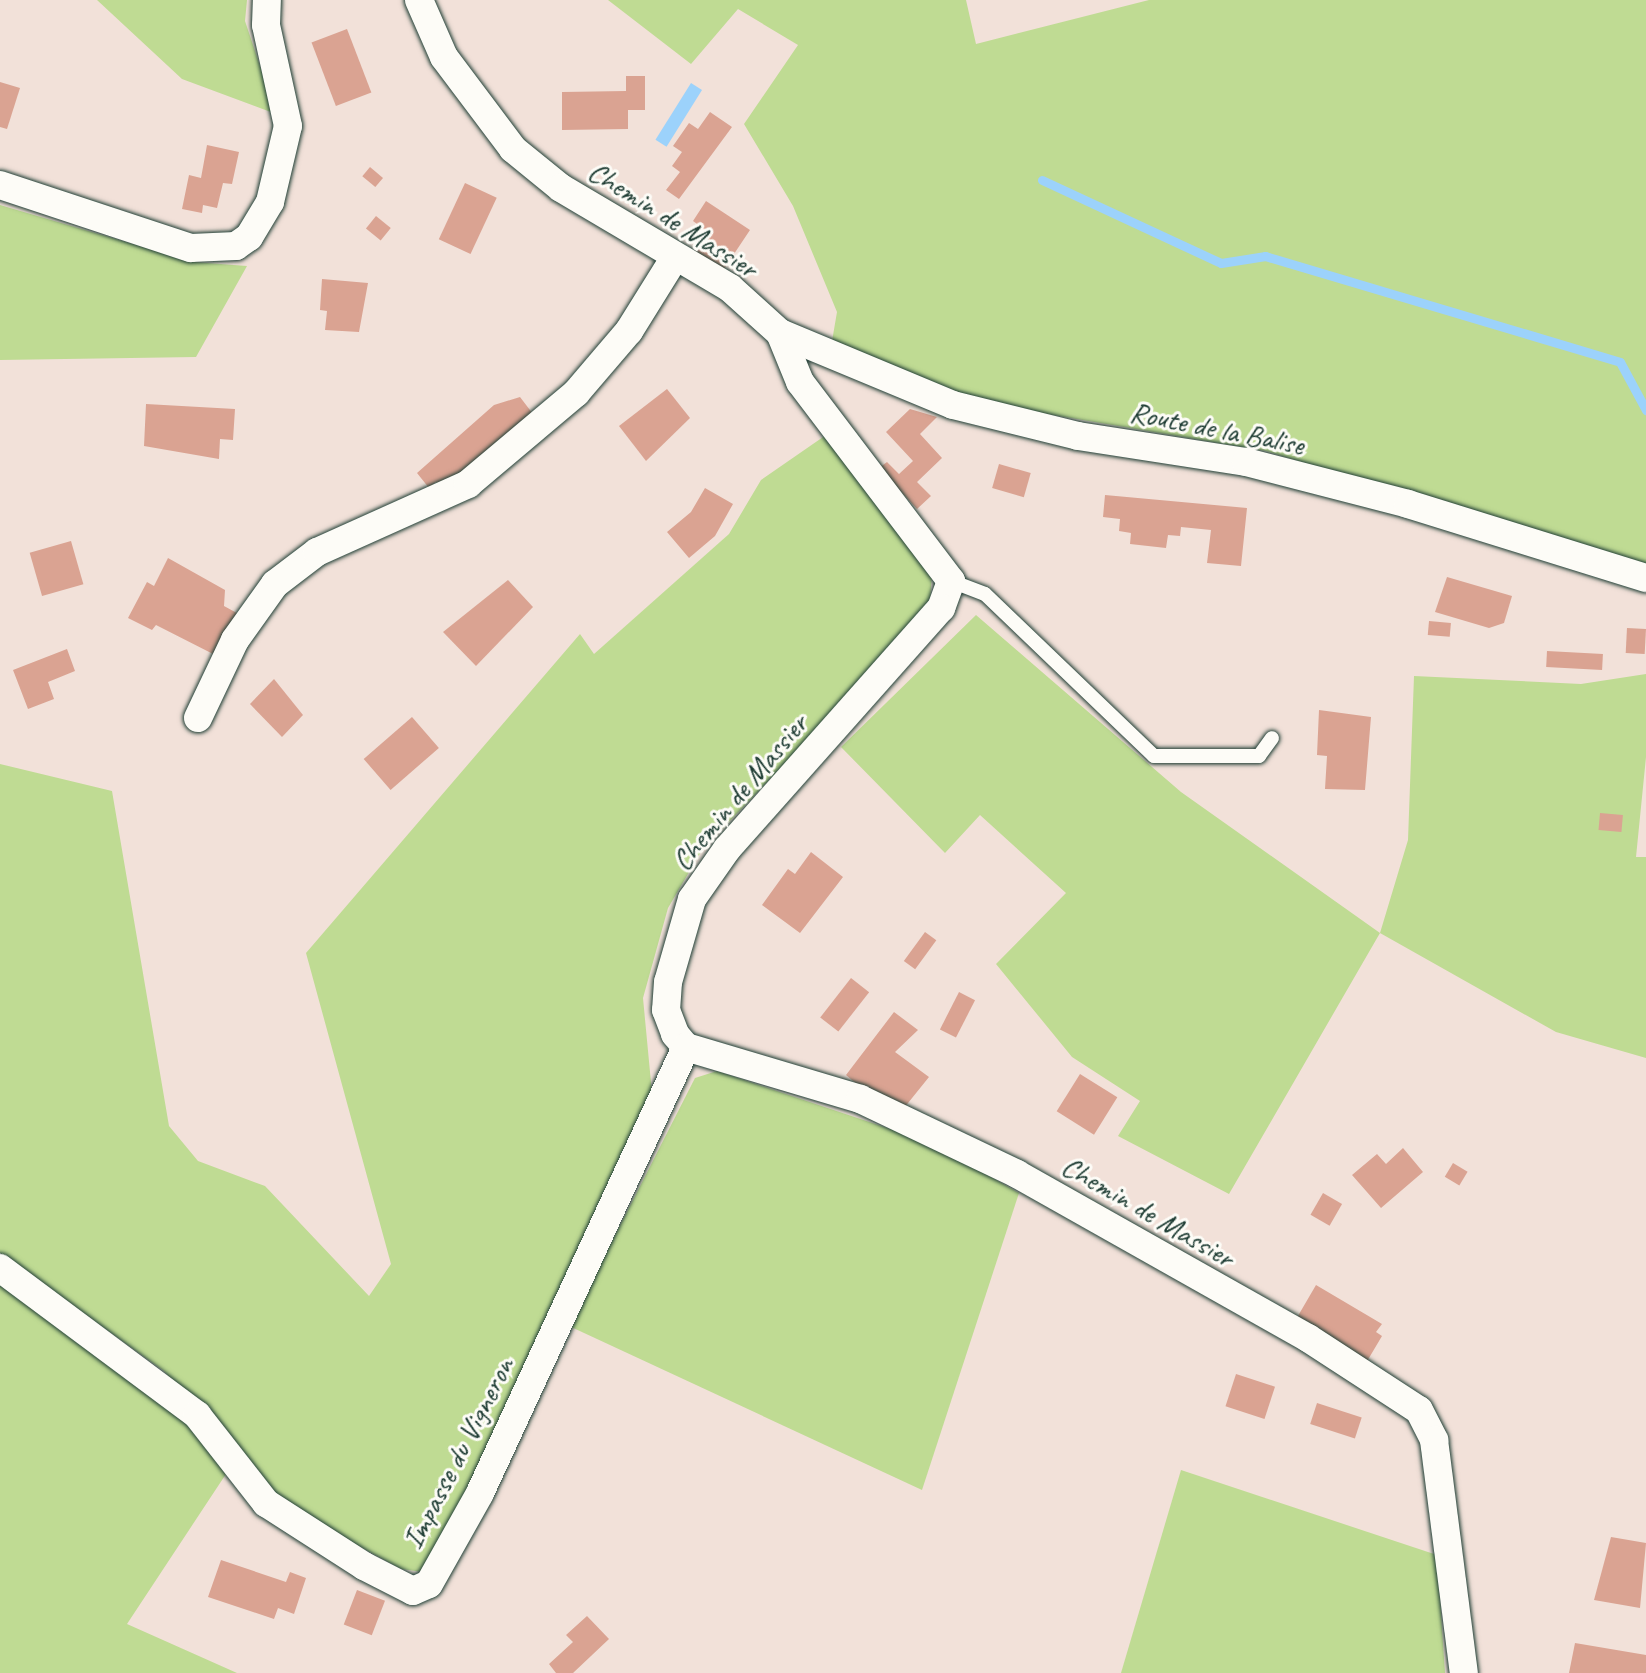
<!DOCTYPE html>
<html>
<head>
<meta charset="utf-8">
<style>
	body { margin:0 }
	#map { position:relative; width:1646px; height:1673px; overflow:hidden; background:#f2e1d9; font-family:Caveat,sans-serif }
	div>[style] { position:absolute }
	.green>* { inset:0; background:#bfdb93 }
	.water>* { inset:0; background:#9cd2fb; transform-origin:0 0 }
	.stream>* { height:9px; margin:-4.5px; padding:0 4.5px; transform-origin:4.5px; border-radius:4.5px; background:#9cd2fb }
	.building>* { inset:0; background:#daa392; transform-origin:0 0 }
	.roads { filter:drop-shadow(0 0 2px #1f3d34) drop-shadow(0 0 2px #1f3d34) }
	.service>* { height:14px; margin:-7px; padding:0 7px; transform-origin:7px; border-radius:7px; background:#fdfcf7 }
	.minor>* { height:28px; margin:-14px; padding:0 14px; transform-origin:14px; border-radius:14px; background:#fdfcf7 }
	span { translate:-50% -50%; white-space:nowrap; text-align:center; line-height:1.15; -webkit-text-stroke:6px #fdfcf7; paint-order:stroke }
	.street-label { font-size:30px; color:#1f3d34 }
</style>
</head>
<body>
<div id="map">
	<div class="green">
		<i style="clip-path:polygon(97px 0,247px 0,245px 21px,276px 114px,182px 79px)"></i>
		<i style="clip-path:polygon(608px 0,966px 0,976px 44px,1149px 0,1646px 0,1646px 567px,1266px 451px,1005px 407px,902px 376px,831px 347px,837px 312px,793px 206px,744px 124px,798px 45px,738px 9px,691px 64px)"></i>
		<i style="clip-path:polygon(0 205px,194px 262px,247px 266px,196px 357px,0 360px)"></i>
		<i style="clip-path:polygon(826px 435px,932px 575px,929px 613px,702px 850px,668px 908px,643px 998px,652px 1093px,462px 1506px,423px 1572px,401px 1569px,282px 1504px,164px 1371px,0 1253px,0 764px,112px 791px,169px 1126px,198px 1161px,265px 1186px,369px 1296px,391px 1264px,306px 953px,580px 634px,594px 654px,729px 534px,761px 480px)"></i>
		<i style="clip-path:polygon(976px 615px,1181px 792px,1380px 933px,1408px 840px,1414px 676px,1581px 684px,1646px 674px,1646px 757px,1636px 857px,1646px 857px,1646px 1058px,1556px 1032px,1380px 933px,1229px 1194px,1118px 1136px,1140px 1101px,1072px 1057px,996px 964px,1066px 893px,980px 815px,945px 853px,841px 747px)"></i>
		<i style="clip-path:polygon(717px 1071px,932px 1143px,1019px 1193px,922px 1490px,569px 1326px,695px 1078px)"></i>
		<i style="clip-path:polygon(0 1281px,185px 1417px,226px 1474px,127px 1624px,237px 1673px,0 1673px)"></i>
		<i style="clip-path:polygon(1181px 1470px,1437px 1555px,1445px 1673px,1121px 1673px)"></i>
	</div>
	<div class="water">
		<i style="left:691px;top:83px;width:13px;height:67px;rotate:32deg"></i>
	</div>
	<div class="stream">
		<i style="left:1042px;top:180px;width:197px;rotate:24.9deg"></i>
		<i style="left:1221px;top:263px;width:45px;rotate:-9deg"></i>
		<i style="left:1265px;top:256px;width:370px;rotate:16.6deg"></i>
		<i style="left:1620px;top:362px;width:55px;rotate:61.6deg"></i>
	</div>
	<div class="building">
		<i style="left:347px;top:29px;width:68px;height:38px;rotate:69deg"></i>
		<i style="clip-path:polygon(626px 76px,645px 76px,645px 110px,628px 110px,628px 129px,562px 130px,562px 92px,626px 91px)"></i>
		<i style="clip-path:polygon(0 82px,20px 88px,7px 129px,0 127px)"></i>
		<i style="clip-path:polygon(710px 112px,732px 127px,679px 199px,666px 190px,680px 172px,672px 166px,682px 152px,673px 146px,689px 123px,698px 129px)"></i>
		<i style="clip-path:polygon(207px 145px,239px 152px,232px 184px,223px 183px,217px 208px,203px 205px,202px 213px,182px 209px,189px 175px,201px 178px)"></i>
		<i style="left:370px;top:167px;width:17px;height:12px;rotate:40deg"></i>
		<i style="left:465px;top:183px;width:35px;height:62px;rotate:25deg"></i>
		<i style="clip-path:polygon(706px 201px,750px 230px,724px 269px,692px 254px,708px 232px,693px 221px)"></i>
		<i style="left:376px;top:216px;width:19px;height:16px;rotate:39deg"></i>
		<i style="clip-path:polygon(322px 279px,368px 283px,359px 332px,325px 330px,327px 311px,320px 310px)"></i>
		<i style="clip-path:polygon(667px 389px,690px 418px,646px 461px,619px 426px)"></i>
		<i style="clip-path:polygon(520px 397px,533px 414px,442px 488px,436px 482px,429px 488px,417px 473px,494px 405px)"></i>
		<i style="clip-path:polygon(146px 404px,235px 409px,233px 440px,220px 439px,219px 459px,144px 446px)"></i>
		<i style="clip-path:polygon(910px 409px,937px 417px,920px 434px,942px 458px,917px 482px,931px 496px,917px 509px,879px 468px,887px 462px,899px 474px,913px 461px,886px 432px)"></i>
		<i style="left:999px;top:464px;width:33px;height:25px;rotate:16deg"></i>
		<i style="clip-path:polygon(705px 488px,733px 504px,715px 536px,689px 558px,667px 532px,691px 512px)"></i>
		<i style="clip-path:polygon(1105px 495px,1247px 508px,1241px 566px,1207px 563px,1211px 530px,1181px 527px,1180px 536px,1168px 535px,1166px 548px,1130px 544px,1131px 533px,1119px 531px,1120px 519px,1103px 517px)"></i>
		<i style="left:71px;top:541px;width:45px;height:43px;rotate:74deg"></i>
		<i style="clip-path:polygon(168px 558px,225px 590px,224px 606px,246px 618px,217px 656px,156px 625px,152px 630px,128px 618px,147px 582px,154px 586px)"></i>
		<i style="clip-path:polygon(1447px 577px,1512px 596px,1504px 623px,1489px 628px,1435px 612px)"></i>
		<i style="clip-path:polygon(508px 580px,533px 607px,476px 666px,443px 632px)"></i>
		<i style="left:1429px;top:621px;width:22px;height:14px;rotate:5deg"></i>
		<i style="left:1627px;top:628px;width:19px;height:25px;rotate:3deg"></i>
		<i style="clip-path:polygon(67px 649px,75px 671px,48px 682px,54px 699px,28px 709px,13px 670px)"></i>
		<i style="left:1547px;top:651px;width:56px;height:16px;rotate:3deg"></i>
		<i style="clip-path:polygon(274px 679px,303px 715px,282px 737px,250px 704px)"></i>
		<i style="clip-path:polygon(1319px 710px,1371px 717px,1365px 790px,1325px 789px,1327px 756px,1317px 755px)"></i>
		<i style="left:412px;top:717px;width:41px;height:64px;rotate:49deg"></i>
		<i style="left:1600px;top:813px;width:23px;height:17px;rotate:5deg"></i>
		<i style="clip-path:polygon(811px 852px,843px 877px,800px 933px,762px 905px,788px 869px,795px 874px)"></i>
		<i style="left:925px;top:932px;width:14px;height:36px;rotate:36deg"></i>
		<i style="left:851px;top:978px;width:23px;height:50px;rotate:38deg"></i>
		<i style="left:959px;top:992px;width:18px;height:42px;rotate:27deg"></i>
		<i style="clip-path:polygon(894px 1012px,918px 1030px,895px 1052px,929px 1077px,904px 1108px,865px 1091px,846px 1075px)"></i>
		<i style="left:1080px;top:1074px;width:44px;height:44px;rotate:32deg"></i>
		<i style="clip-path:polygon(1403px 1148px,1423px 1172px,1381px 1208px,1352px 1175px,1377px 1154px,1386px 1164px)"></i>
		<i style="left:1453px;top:1163px;width:17px;height:16px;rotate:31deg"></i>
		<i style="left:1323px;top:1193px;width:22px;height:25px;rotate:30deg"></i>
		<i style="clip-path:polygon(1316px 1285px,1382px 1324px,1376px 1332px,1382px 1336px,1366px 1363px,1295px 1321px)"></i>
		<i style="left:1236px;top:1374px;width:41px;height:34px;rotate:18deg"></i>
		<i style="left:1317px;top:1403px;width:47px;height:22px;rotate:18deg"></i>
		<i style="clip-path:polygon(1611px 1537px,1646px 1543px,1640px 1608px,1594px 1600px)"></i>
		<i style="clip-path:polygon(221px 1560px,286px 1582px,290px 1572px,306px 1578px,294px 1614px,278px 1608px,274px 1619px,208px 1597px)"></i>
		<i style="left:357px;top:1590px;width:30px;height:37px;rotate:21deg"></i>
		<i style="clip-path:polygon(587px 1616px,609px 1639px,573px 1673px,556px 1673px,549px 1664px,573px 1642px,566px 1635px)"></i>
		<i style="clip-path:polygon(1575px 1643px,1646px 1655px,1646px 1673px,1569px 1673px)"></i>
	</div>
	<div class="roads">
		<div class="service">
			<i style="left:951px;top:581px;width:36px;rotate:21deg"></i>
			<i style="left:985px;top:594px;width:234px;rotate:43.8deg"></i>
			<i style="left:1154px;top:756px;width:105px"></i>
			<i style="left:1259px;top:756px;width:22px;rotate:-54deg"></i>
		</div>
		<div class="minor">
			<i style="left:419px;top:0;width:62px;rotate:66.3deg"></i>
			<i style="left:444px;top:57px;width:115px;rotate:53.1deg"></i>
			<i style="left:513px;top:149px;width:62px;rotate:39.1deg"></i>
			<i style="left:561px;top:188px;width:196px;rotate:30.6deg"></i>
			<i style="left:730px;top:288px;width:67px;rotate:42deg"></i>
			<i style="left:780px;top:333px;width:53px;rotate:67.8deg"></i>
			<i style="left:800px;top:382px;width:250px;rotate:52.8deg"></i>
			<i style="left:951px;top:581px;width:29px;rotate:110deg"></i>
			<i style="left:941px;top:608px;width:322px;rotate:131.6deg"></i>
			<i style="left:727px;top:849px;width:61px;rotate:125deg"></i>
			<i style="left:692px;top:899px;width:86px;rotate:106.1deg"></i>
			<i style="left:668px;top:982px;width:28px;rotate:94deg"></i>
			<i style="left:666px;top:1010px;width:26px;rotate:69deg"></i>
			<i style="left:675px;top:1034px;width:17px;rotate:50deg"></i>
			<i style="left:686px;top:1047px;width:182px;rotate:16.6deg"></i>
			<i style="left:860px;top:1099px;width:174px;rotate:25.5deg"></i>
			<i style="left:1017px;top:1174px;width:334px;rotate:29.4deg"></i>
			<i style="left:1308px;top:1338px;width:132px;rotate:33deg"></i>
			<i style="left:1419px;top:1410px;width:34px;rotate:63deg"></i>
			<i style="left:1434px;top:1440px;width:235px;rotate:82.7deg"></i>
			<i style="left:0;top:185px;width:201px;rotate:18.3deg"></i>
			<i style="left:191px;top:248px;width:45px;rotate:-2.5deg"></i>
			<i style="left:236px;top:246px;width:16px;rotate:-35deg"></i>
			<i style="left:249px;top:237px;width:41px;rotate:-59deg"></i>
			<i style="left:270px;top:202px;width:78px;rotate:-76.7deg"></i>
			<i style="left:288px;top:126px;width:103px;rotate:-102.3deg"></i>
			<i style="left:266px;top:25px;width:25px;rotate:-88deg"></i>
			<i style="left:780px;top:333px;width:187px;rotate:22.6deg"></i>
			<i style="left:953px;top:405px;width:129px;rotate:13.9deg"></i>
			<i style="left:1078px;top:436px;width:170px;rotate:8.8deg"></i>
			<i style="left:1246px;top:462px;width:167px;rotate:14.5deg"></i>
			<i style="left:1408px;top:504px;width:249px;rotate:17.3deg"></i>
			<i style="left:198px;top:718px;width:86px;rotate:-64.6deg"></i>
			<i style="left:235px;top:640px;width:69px;rotate:-54.5deg"></i>
			<i style="left:275px;top:584px;width:53px;rotate:-37.3deg"></i>
			<i style="left:317px;top:552px;width:166px;rotate:-24.2deg"></i>
			<i style="left:468px;top:484px;width:141px;rotate:-40.1deg"></i>
			<i style="left:576px;top:393px;width:82px;rotate:-49.5deg"></i>
			<i style="left:629px;top:331px;width:87px;rotate:-58.1deg"></i>
			<i style="left:0;top:1268px;width:246px;rotate:36.7deg"></i>
			<i style="left:197px;top:1415px;width:112px;rotate:51.9deg"></i>
			<i style="left:266px;top:1503px;width:117px;rotate:32.7deg"></i>
			<i style="left:364px;top:1566px;width:55px;rotate:27deg"></i>
			<i style="left:413px;top:1591px;width:17px;rotate:-24deg"></i>
			<i style="left:429px;top:1584px;width:104px;rotate:-60.7deg"></i>
			<i style="left:480px;top:1493px;width:491px;rotate:-65.2deg"></i>
		</div>
	</div>
	<div class="street-label">
		<span style="left:673px;top:219px;rotate:32deg">Chemin de Massier</span>
		<span style="left:1217px;top:428px;rotate:11deg">Route de la Balise</span>
		<span style="left:739px;top:792px;rotate:-50deg">Chemin de Massier</span>
		<span style="left:1148px;top:1211px;rotate:30deg">Chemin de Massier</span>
		<span style="left:458px;top:1453px;rotate:-63deg">Impasse du Vigneron</span>
	</div>
</div>
</body>
</html>
